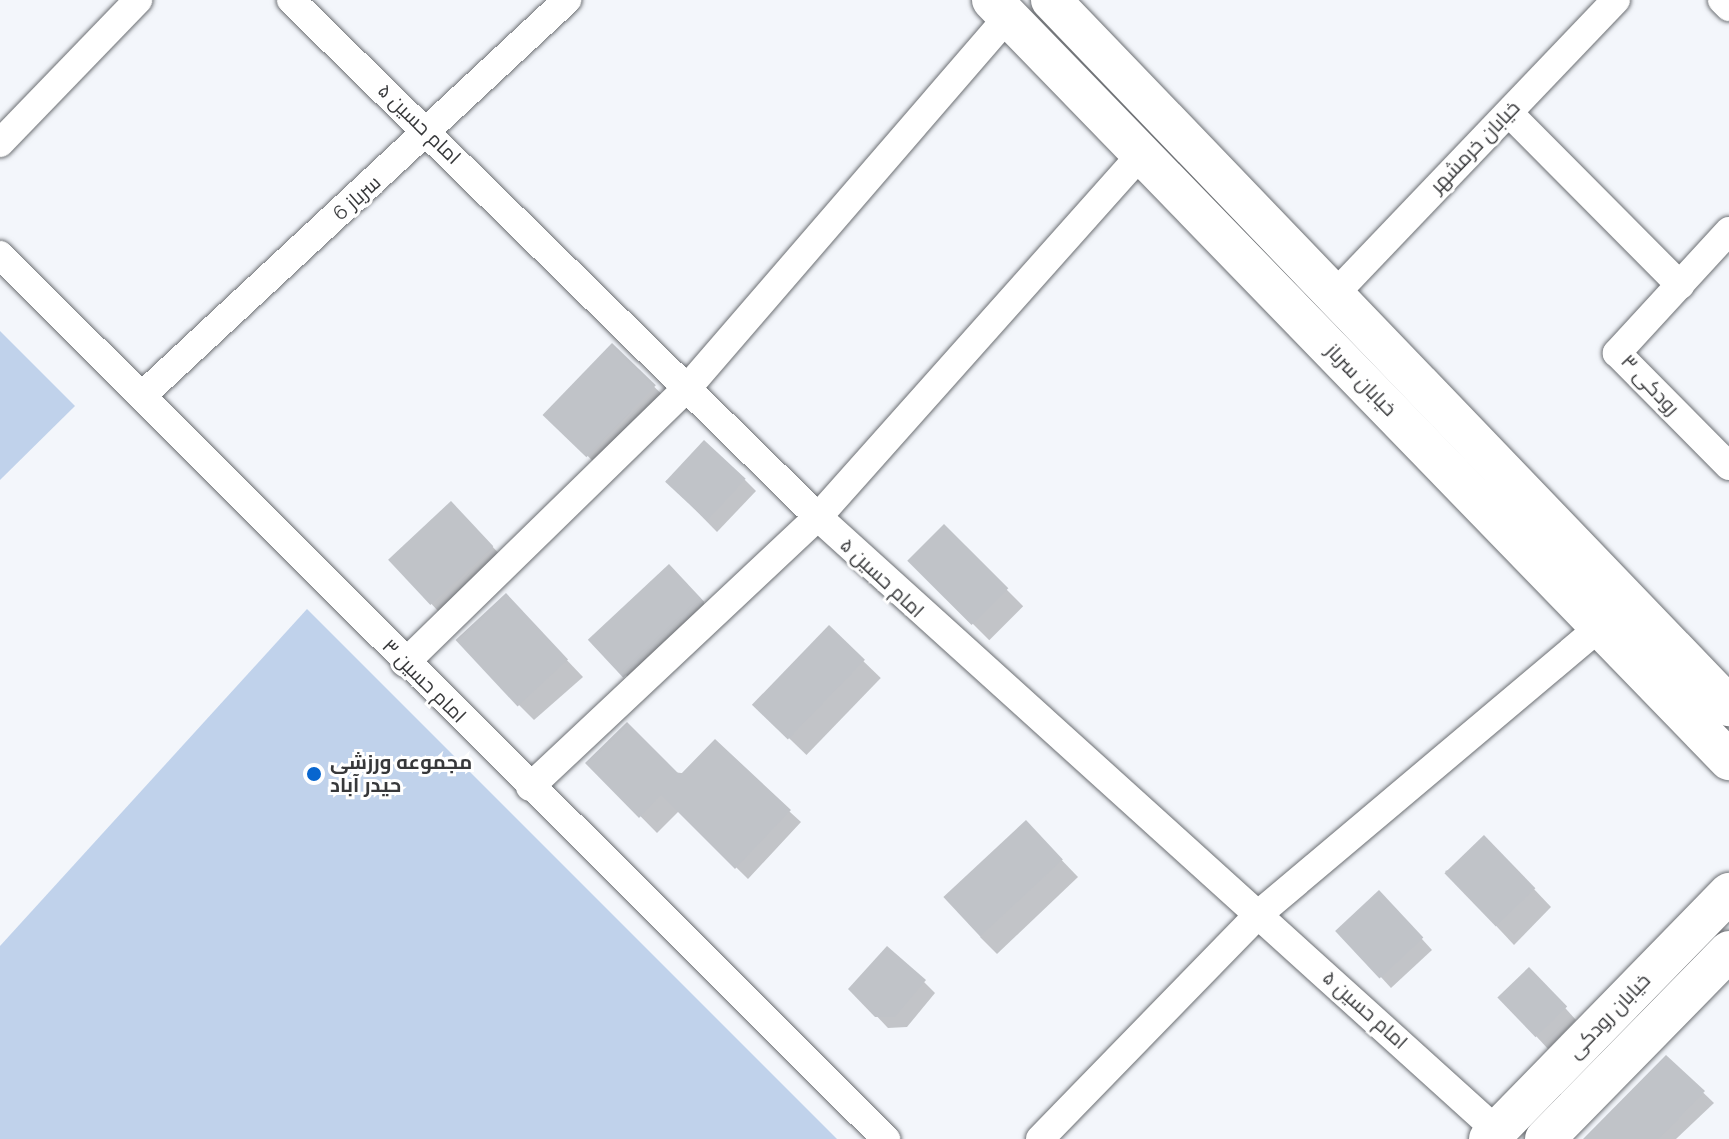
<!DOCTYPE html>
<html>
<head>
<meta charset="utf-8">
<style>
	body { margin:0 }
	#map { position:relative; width:1729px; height:1139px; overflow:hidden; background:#f3f6fb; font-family:Raleway,Cairo,sans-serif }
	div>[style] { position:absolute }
	.green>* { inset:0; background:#c0d2eb }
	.shadow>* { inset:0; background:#0003; transform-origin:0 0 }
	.building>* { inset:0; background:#c0c3c8; transform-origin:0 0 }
	.roads { filter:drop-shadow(0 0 2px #6c6f73) drop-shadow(0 0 2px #6c6f73) }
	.street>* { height:28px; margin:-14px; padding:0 14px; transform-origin:14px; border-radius:14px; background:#fff }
	.secondary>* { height:40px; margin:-20px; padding:0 20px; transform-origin:20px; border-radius:20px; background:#fff }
	.dots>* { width:22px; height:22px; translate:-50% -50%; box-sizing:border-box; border:4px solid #fff; border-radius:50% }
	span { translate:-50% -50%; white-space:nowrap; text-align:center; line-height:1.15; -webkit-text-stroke:6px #fff; paint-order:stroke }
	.street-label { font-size:20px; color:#37383a }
	.poi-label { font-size:20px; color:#37383a; font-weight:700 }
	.left { translate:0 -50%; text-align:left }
</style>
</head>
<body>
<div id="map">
	<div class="green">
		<i style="clip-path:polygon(0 331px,75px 406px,0 480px)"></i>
		<i style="clip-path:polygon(307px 609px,837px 1139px,0 1139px,0 946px)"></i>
	</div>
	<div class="shadow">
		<i style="left:612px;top:346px;width:83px;height:96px;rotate:44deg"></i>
		<i style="clip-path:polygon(666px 480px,745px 480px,756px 491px,717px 532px)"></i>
		<i style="clip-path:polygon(468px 521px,509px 564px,449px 623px,392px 561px)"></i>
		<i style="left:944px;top:527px;width:112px;height:48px;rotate:45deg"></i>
		<i style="left:669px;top:567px;width:66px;height:106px;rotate:46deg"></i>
		<i style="clip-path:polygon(522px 613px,583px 677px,534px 720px,517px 703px)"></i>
		<i style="left:829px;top:628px;width:72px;height:107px;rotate:44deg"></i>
		<i style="clip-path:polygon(588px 763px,756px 781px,801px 822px,748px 879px,679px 811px,657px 833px)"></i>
		<i style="clip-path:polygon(1026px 823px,1078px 877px,997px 954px,980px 937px)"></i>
		<i style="clip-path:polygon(1501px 854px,1551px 907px,1514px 945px,1445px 871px)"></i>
		<i style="clip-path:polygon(1390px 904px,1432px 950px,1391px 988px,1380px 976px)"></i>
		<i style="clip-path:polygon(1540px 980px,1576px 1020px,1548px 1049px,1502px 999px)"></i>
		<i style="clip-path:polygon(924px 982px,935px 993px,907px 1027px,888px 1028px,851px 989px)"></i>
		<i style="clip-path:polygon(1666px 1057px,1714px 1103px,1676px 1139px,1585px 1139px)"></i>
	</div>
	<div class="building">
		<i style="left:612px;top:343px;width:61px;height:100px;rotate:44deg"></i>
		<i style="left:704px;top:440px;width:57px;height:57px;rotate:43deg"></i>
		<i style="left:451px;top:501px;width:62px;height:86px;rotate:47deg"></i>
		<i style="left:944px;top:524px;width:91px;height:52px;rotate:45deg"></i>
		<i style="left:669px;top:564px;width:52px;height:111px;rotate:47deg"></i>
		<i style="left:506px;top:593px;width:91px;height:69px;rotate:47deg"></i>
		<i style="left:829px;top:625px;width:50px;height:111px;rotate:44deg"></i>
		<i style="clip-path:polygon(627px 722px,680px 775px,715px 739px,791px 810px,735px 869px,661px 795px,639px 818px,585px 763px)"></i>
		<i style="left:1026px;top:820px;width:54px;height:113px;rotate:47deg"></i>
		<i style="left:1484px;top:835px;width:74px;height:55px;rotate:46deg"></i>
		<i style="left:1379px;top:890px;width:65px;height:60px;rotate:47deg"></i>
		<i style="clip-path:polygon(887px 946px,926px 980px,895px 1017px,875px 1017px,848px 989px)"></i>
		<i style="left:1529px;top:967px;width:55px;height:44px;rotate:46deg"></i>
		<i style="clip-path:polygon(1666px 1055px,1705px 1091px,1659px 1139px,1583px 1139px)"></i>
	</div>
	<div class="roads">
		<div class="street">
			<i style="left:291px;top:0;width:738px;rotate:44.45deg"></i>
			<i style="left:818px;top:517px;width:915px;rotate:42.12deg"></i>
			<i style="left:1722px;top:0;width:10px;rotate:45deg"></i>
			<i style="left:1509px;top:113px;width:243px;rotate:45.2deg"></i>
			<i style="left:0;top:143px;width:199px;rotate:-46deg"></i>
			<i style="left:1729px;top:231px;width:166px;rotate:132.6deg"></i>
			<i style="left:1617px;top:353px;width:159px;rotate:45.3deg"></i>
			<i style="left:0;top:255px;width:1252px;rotate:44.94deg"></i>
			<i style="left:1334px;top:295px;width:408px;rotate:-46.3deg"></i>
			<i style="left:145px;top:393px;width:577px;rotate:-42.96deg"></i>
			<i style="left:405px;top:663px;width:398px;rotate:-44.3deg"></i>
			<i style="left:690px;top:385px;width:487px;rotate:-49.2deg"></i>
			<i style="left:530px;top:787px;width:395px;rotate:-43.2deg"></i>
			<i style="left:818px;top:517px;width:486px;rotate:-48.3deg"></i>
			<i style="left:1040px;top:1139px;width:315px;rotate:-45.8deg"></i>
			<i style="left:1260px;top:913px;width:444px;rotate:-40.1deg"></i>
		</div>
		<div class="secondary">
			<i style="left:992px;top:0;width:1059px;rotate:45.88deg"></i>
			<i style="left:1051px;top:0;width:979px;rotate:46.16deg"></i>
			<i style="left:1489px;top:1139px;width:344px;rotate:-45.7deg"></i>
			<i style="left:1545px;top:1139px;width:263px;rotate:-45.6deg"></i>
		</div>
	</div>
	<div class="dots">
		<i style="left:314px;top:774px;background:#0866cf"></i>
	</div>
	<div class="street-label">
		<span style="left:419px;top:124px;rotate:44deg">امام حسین ۵</span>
		<span style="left:1475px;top:147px;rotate:-46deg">خیابان خرمشهر</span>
		<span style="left:357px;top:198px;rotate:-42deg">سرباز 6</span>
		<span style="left:1361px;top:380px;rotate:46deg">خیابان سرباز</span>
		<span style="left:1650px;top:385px;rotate:47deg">رودکی ۳</span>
		<span style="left:882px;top:578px;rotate:43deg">امام حسین ۵</span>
		<span style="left:424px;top:681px;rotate:45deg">امام حسین ۳</span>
		<span style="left:1365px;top:1010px;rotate:42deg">امام حسین ۵</span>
		<span style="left:1609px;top:1016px;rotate:-46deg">خیابان رودکی</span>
	</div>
	<div class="poi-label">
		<span class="left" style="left:330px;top:774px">مجموعه ورزشی<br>حیدر آباد</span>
	</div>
</div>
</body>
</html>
